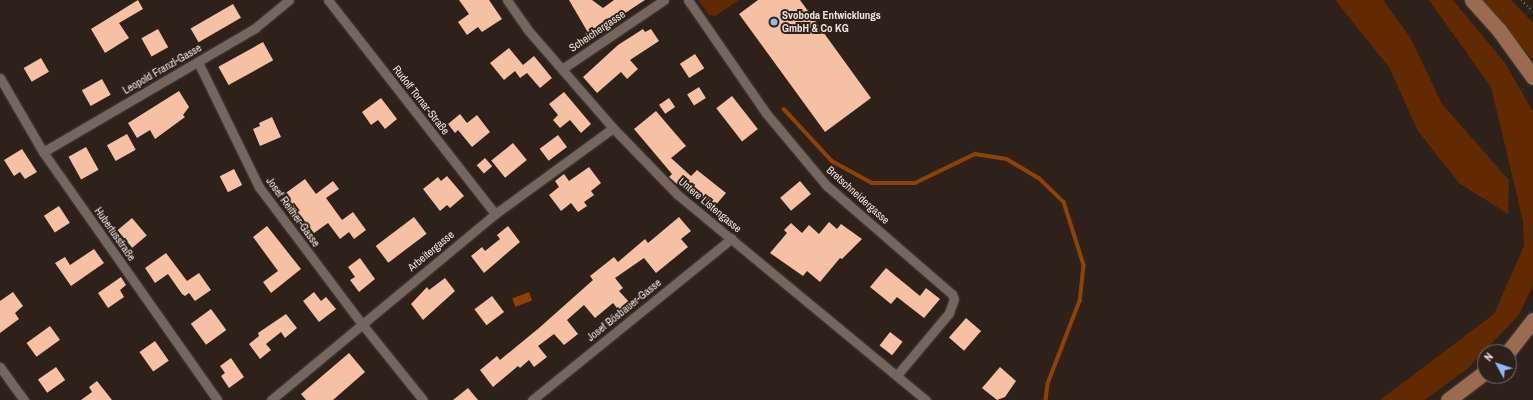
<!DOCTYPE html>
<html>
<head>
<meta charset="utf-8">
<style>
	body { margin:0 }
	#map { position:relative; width:1533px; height:400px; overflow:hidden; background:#2d211a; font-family:"Archivo Narrow",sans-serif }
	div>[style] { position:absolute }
	.green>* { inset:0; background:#622a01 }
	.water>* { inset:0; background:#8f4206; transform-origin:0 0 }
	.stream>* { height:3.5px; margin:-1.75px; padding:0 1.75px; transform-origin:1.75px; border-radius:1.75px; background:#8f4206 }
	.building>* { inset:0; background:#f5c0a3; transform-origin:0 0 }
	.path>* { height:2px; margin-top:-1px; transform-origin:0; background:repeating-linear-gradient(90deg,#716660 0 1px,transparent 0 4px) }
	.roads { filter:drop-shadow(0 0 1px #493f3a) drop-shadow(0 0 1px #493f3a) }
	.street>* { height:9px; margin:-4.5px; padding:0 4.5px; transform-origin:4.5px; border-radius:4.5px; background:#75665e }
	.primary>* { height:15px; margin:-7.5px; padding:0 7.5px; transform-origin:7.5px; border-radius:7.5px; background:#9a6b51 }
	.dots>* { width:11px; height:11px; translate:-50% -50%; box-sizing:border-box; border:2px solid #2d211a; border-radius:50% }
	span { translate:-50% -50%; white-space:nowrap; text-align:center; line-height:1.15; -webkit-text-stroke:4px #2d211a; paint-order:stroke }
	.poi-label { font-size:11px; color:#eee5e1; font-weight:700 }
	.left { translate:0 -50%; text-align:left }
	.street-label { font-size:11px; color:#eee5e1 }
	.north { position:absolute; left:1477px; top:344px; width:40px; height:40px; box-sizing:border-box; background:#2d211a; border:1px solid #7a6f6a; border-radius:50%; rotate:310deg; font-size:11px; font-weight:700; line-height:16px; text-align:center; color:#eee5e1 }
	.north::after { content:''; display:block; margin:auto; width:14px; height:18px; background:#8eb9fd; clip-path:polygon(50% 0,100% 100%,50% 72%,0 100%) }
</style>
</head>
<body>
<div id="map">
	<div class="green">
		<i style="clip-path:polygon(698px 0,739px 0,715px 16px,709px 15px)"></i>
		<i style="clip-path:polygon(1335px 0,1383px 0,1386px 4px,1410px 37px,1442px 104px,1509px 180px,1508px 214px,1459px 183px,1418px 131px,1389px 67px)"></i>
		<i style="clip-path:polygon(1429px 0,1453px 0,1505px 63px,1533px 112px,1533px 285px,1519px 315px,1467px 369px,1425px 400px,1380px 400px,1494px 314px,1524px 246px,1523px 221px,1491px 87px)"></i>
		<i style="clip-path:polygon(1482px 0,1511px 0,1533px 23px,1533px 60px)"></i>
	</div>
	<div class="water">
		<i style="left:529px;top:292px;width:9px;height:18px;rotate:69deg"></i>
	</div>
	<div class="stream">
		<i style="left:784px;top:109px;width:71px;rotate:47.3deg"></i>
		<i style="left:832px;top:161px;width:46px;rotate:28.8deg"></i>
		<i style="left:872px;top:183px;width:43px"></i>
		<i style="left:915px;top:183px;width:67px;rotate:-25.8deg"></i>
		<i style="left:975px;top:154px;width:32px;rotate:9deg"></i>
		<i style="left:1007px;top:159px;width:37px;rotate:31deg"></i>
		<i style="left:1039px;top:178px;width:35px;rotate:44deg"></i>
		<i style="left:1064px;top:202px;width:66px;rotate:72.4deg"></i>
		<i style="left:1084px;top:265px;width:36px;rotate:96deg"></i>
		<i style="left:1080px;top:301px;width:89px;rotate:111.1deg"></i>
		<i style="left:1048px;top:384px;width:16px;rotate:97deg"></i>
	</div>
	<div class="building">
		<i style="clip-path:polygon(138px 0,143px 9px,119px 23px,129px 38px,105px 53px,91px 29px)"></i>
		<i style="clip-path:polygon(459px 0,489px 0,502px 19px,482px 32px,478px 27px,467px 35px,458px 22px,469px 14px)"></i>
		<i style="clip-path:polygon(569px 0,592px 0,603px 8px,614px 0,645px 0,590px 36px)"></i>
		<i style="clip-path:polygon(758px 0,800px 0,871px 98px,825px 132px,739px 14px)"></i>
		<i style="left:233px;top:4px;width:16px;height:49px;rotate:60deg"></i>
		<i style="left:158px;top:29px;width:21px;height:19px;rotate:61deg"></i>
		<i style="clip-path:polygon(643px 29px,645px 32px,651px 29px,659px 41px,630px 60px,638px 69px,627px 79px,621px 72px,597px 93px,583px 77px,618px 45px)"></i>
		<i style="left:263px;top:42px;width:21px;height:51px;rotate:61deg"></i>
		<i style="clip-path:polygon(509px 48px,523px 65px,534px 56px,552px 78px,540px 88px,527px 73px,520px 78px,515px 71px,504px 80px,490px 63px)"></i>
		<i style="left:695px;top:54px;width:17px;height:18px;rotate:57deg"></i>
		<i style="left:41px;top:58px;width:16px;height:20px;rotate:60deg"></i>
		<i style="left:102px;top:79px;width:18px;height:23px;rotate:61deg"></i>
		<i style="left:699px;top:87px;width:13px;height:14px;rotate:58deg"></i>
		<i style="clip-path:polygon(179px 91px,189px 107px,183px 115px,185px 117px,155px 139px,150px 130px,137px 138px,128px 123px)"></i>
		<i style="clip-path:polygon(564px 92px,591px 124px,581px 133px,570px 120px,560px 128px,553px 120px,558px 115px,549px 104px)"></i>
		<i style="left:732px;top:96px;width:42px;height:20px;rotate:52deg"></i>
		<i style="clip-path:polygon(381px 98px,397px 119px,385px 129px,378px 120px,371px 125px,362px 112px)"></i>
		<i style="left:669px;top:98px;width:11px;height:12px;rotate:56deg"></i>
		<i style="clip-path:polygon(656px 111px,686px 146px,671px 158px,691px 176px,697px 170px,726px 193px,714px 207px,681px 180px,677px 184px,669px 177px,672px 174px,634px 129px)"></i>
		<i style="clip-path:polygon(460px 114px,467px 123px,477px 115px,490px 132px,472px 147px,458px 130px,455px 133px,448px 124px)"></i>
		<i style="clip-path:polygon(272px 117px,281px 137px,260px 146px,253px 129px,260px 126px,259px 123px)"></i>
		<i style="left:127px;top:134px;width:18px;height:23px;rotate:61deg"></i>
		<i style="left:558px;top:135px;width:15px;height:23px;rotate:53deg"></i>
		<i style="left:513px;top:143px;width:22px;height:28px;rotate:51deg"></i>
		<i style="left:86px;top:147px;width:26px;height:20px;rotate:61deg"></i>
		<i style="clip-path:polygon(22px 149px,37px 172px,25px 179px,20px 172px,14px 176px,4px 160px)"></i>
		<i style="left:485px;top:158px;width:11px;height:11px;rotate:49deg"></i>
		<i style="clip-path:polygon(589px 167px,601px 183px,591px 191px,594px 195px,584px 202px,587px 206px,578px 212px,571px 203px,561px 211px,549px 195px,559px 187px,555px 181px,564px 174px,569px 181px)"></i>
		<i style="left:234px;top:169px;width:18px;height:16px;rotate:63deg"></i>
		<i style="clip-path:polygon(447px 176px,464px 196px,450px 208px,447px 205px,440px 211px,423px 189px,438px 177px,441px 181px)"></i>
		<i style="clip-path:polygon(305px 179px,316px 194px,333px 181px,339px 189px,326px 198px,342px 220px,353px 212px,366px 230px,354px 239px,349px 232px,340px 239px,328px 223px,314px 233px,283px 195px)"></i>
		<i style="left:800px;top:181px;width:17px;height:26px;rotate:50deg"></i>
		<i style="left:59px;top:206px;width:20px;height:18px;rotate:57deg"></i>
		<i style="left:414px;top:217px;width:21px;height:48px;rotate:53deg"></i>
		<i style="clip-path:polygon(679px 217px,691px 231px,681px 239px,688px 247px,656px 273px,644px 258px,615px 278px,623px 288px,619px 291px,630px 303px,620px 312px,613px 303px,595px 318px,584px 305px,567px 320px,578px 334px,564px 345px,554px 334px,538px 346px,547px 357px,534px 367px,529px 360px,520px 368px,518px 366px,493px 387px,480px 370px,497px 356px,500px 360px,539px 328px,593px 280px,590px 276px,614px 257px,618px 262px,645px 239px,648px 243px)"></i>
		<i style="left:132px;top:218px;width:23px;height:19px;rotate:50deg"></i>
		<i style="clip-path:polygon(829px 222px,837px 229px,841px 224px,862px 239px,842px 259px,840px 258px,820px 282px,807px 271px,803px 276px,770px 253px,787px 233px,784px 230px,791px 223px,802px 233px,809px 225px,819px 234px)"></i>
		<i style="clip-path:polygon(267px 226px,301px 269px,271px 293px,263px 282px,278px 271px,253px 237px)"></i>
		<i style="clip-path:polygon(508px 226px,520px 242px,484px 273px,471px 256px,482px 247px,485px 251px,500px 239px,497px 235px)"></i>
		<i style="clip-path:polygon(94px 249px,104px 263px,71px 286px,55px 263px,65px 257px,70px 265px)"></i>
		<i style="clip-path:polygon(166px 253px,187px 281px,199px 273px,211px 290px,195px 301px,189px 293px,185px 296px,182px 294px,168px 274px,155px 283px,145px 268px)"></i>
		<i style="clip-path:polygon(360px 258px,375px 279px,359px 292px,350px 280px,355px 277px,348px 267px)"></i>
		<i style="clip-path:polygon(886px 268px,920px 296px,926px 288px,940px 299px,924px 318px,897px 297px,891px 304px,870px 287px)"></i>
		<i style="clip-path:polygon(121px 277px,126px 285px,120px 290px,124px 297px,108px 308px,98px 293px)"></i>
		<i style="clip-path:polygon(445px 278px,455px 291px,423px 320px,411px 304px,427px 287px,429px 290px)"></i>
		<i style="clip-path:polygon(13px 292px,23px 306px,15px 313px,19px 319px,0 333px,0 301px)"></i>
		<i style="clip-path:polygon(314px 292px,321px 301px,326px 297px,336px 309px,319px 322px,303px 301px)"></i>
		<i style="left:492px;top:296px;width:20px;height:22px;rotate:53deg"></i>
		<i style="left:211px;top:309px;width:26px;height:25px;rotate:54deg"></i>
		<i style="clip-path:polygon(286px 314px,297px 328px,285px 338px,281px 332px,266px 344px,271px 350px,260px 359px,249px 344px,259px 336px,258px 333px)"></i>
		<i style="left:966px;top:318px;width:20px;height:26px;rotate:41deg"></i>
		<i style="left:50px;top:326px;width:17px;height:29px;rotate:54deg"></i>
		<i style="left:890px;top:332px;width:16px;height:17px;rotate:38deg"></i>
		<i style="left:155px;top:341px;width:24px;height:19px;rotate:55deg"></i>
		<i style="clip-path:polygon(349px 353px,365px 372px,333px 400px,306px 400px,301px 394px)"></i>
		<i style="clip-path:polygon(231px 358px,244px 377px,229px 388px,221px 376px,225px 373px,220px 366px)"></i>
		<i style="left:56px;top:367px;width:16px;height:22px;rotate:55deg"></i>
		<i style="clip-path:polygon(1000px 367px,1016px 381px,1005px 397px,997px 400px,982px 388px)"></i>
		<i style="clip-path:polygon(97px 381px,112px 400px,81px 400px,92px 392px,89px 387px)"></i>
		<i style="clip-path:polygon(468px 388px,478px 400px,453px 400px)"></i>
	</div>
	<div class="path">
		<i style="left:1521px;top:0;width:16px;rotate:43deg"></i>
	</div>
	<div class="roads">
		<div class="street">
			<i style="left:328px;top:0;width:271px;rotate:52deg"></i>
			<i style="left:507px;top:0;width:35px;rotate:55deg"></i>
			<i style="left:527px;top:29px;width:131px;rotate:49deg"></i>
			<i style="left:613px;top:128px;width:93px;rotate:45.9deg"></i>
			<i style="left:678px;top:195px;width:322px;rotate:39.6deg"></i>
			<i style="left:688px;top:0;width:137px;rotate:55.4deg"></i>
			<i style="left:766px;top:113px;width:94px;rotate:50.2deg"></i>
			<i style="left:826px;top:185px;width:167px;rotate:40.9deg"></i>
			<i style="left:952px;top:294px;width:5px;rotate:68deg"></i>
			<i style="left:954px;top:299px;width:15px;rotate:110deg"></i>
			<i style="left:949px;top:313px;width:81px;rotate:130deg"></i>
			<i style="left:198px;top:62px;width:139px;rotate:64deg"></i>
			<i style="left:259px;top:187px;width:171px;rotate:53.1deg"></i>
			<i style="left:362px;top:324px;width:97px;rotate:51.2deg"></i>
			<i style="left:562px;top:69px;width:123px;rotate:-34.1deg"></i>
			<i style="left:0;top:78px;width:86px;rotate:59.8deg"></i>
			<i style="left:43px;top:152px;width:303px;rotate:54.9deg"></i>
			<i style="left:43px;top:152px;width:246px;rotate:-30.3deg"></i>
			<i style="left:255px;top:28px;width:44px;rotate:-39.5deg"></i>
			<i style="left:0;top:367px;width:41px;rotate:54deg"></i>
			<i style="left:271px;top:400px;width:291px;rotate:-39.7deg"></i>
			<i style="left:495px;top:214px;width:146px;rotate:-36.1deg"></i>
			<i style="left:532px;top:400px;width:257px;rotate:-39deg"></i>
		</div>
		<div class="primary">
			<i style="left:1472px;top:0;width:40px;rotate:48deg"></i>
			<i style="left:1499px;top:30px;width:58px;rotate:54.1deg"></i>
			<i style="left:1508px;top:352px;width:41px;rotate:-52deg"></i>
			<i style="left:1448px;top:400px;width:46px;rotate:-37.1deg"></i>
		</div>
	</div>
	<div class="dots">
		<i style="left:774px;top:22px;background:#8eb9fd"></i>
	</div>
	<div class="poi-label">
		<span class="left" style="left:782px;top:22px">Svoboda Entwicklungs<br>GmbH &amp; Co KG</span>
	</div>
	<div class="street-label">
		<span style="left:597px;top:31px;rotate:-34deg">Scheichergasse</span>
		<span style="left:162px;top:69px;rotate:-30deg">Leopold Franzl-Gasse</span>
		<span style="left:421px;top:100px;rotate:52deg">Rudolf Tornar-Straße</span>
		<span style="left:858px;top:195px;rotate:42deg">Bretschneidergasse</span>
		<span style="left:710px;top:205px;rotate:40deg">Untere Listengasse</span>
		<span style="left:293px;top:212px;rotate:54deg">Josef Reither-Gasse</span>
		<span style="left:115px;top:234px;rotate:55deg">Hubertusstraße</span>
		<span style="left:431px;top:251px;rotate:-40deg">Arbeitergasse</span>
		<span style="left:624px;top:310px;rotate:-39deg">Josef Bösbauer-Gasse</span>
	</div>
	<div class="north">N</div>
</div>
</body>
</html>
